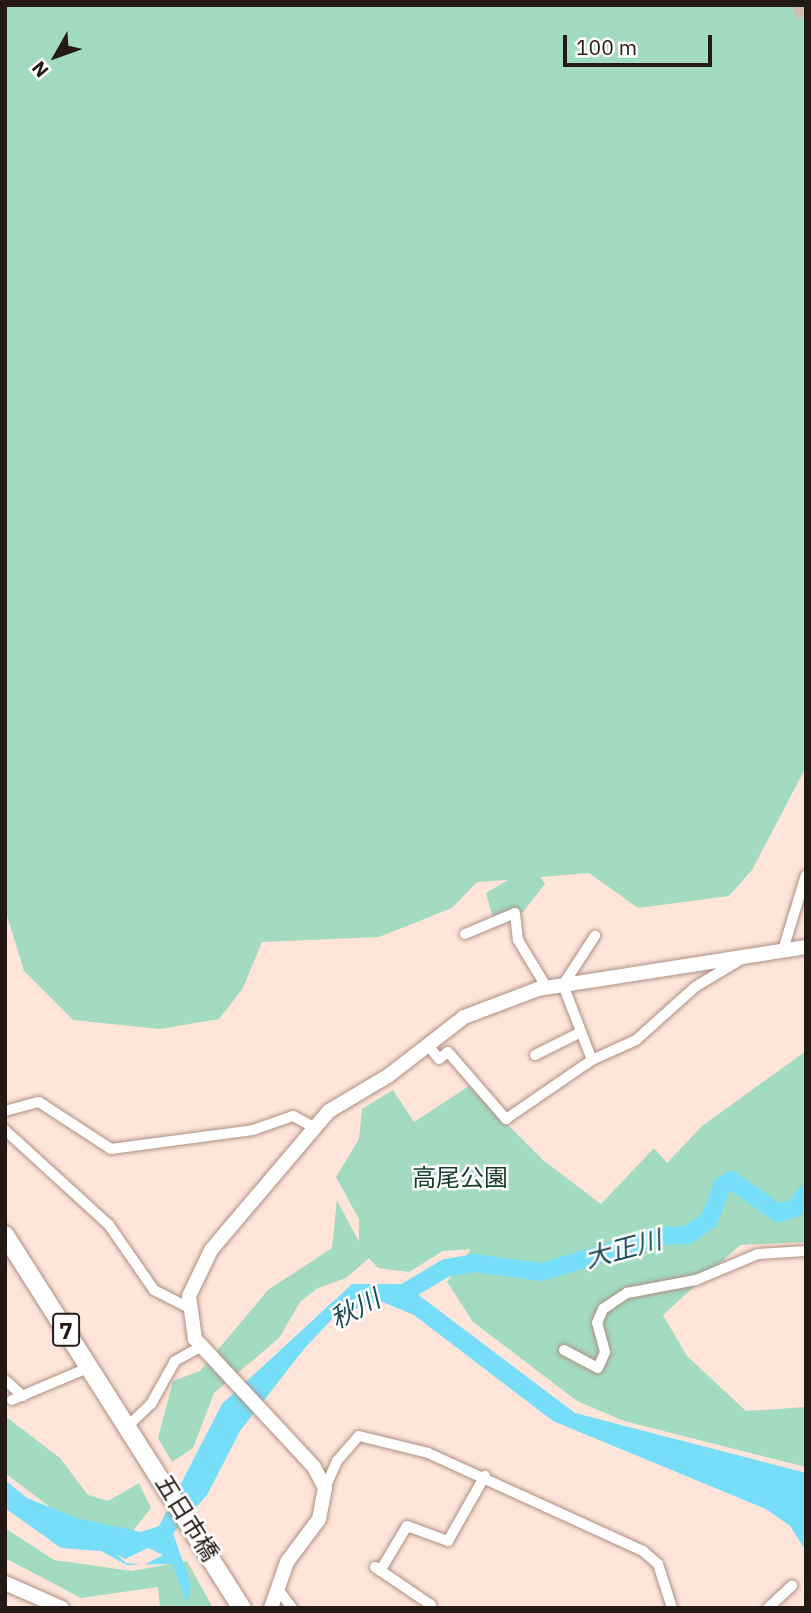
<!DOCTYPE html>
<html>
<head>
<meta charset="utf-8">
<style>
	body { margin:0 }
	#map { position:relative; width:811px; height:1613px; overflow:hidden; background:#fee4d9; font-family:"IBM Plex Sans","Noto Sans JP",sans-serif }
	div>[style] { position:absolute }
	.green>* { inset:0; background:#a2dbbf }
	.water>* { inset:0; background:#76def9 }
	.river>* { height:18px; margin:-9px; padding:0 9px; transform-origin:9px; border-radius:9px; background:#76def9 }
	.primary-tunnel>* { height:18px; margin-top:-9px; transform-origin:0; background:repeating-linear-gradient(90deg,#d3bbb2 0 18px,transparent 0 27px) }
	.roads { filter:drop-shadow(0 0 2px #ad8f83) drop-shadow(0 0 2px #ad8f83) }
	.minor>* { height:10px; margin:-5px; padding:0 5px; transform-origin:5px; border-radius:5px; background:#fff }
	.tertiary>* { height:14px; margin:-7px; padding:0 7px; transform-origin:7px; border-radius:7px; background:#fff }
	.primary>* { height:18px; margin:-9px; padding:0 9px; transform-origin:9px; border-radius:9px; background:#fff }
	span { translate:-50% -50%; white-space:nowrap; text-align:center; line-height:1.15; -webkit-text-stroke:5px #fff; paint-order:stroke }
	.shield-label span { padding:2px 5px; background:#fff; border:2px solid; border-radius:5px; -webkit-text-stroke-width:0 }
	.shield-label { font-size:23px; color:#251915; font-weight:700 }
	.park-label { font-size:24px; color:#153c2b }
	.street-label { font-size:24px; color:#251915 }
	.water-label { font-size:26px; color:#1b4955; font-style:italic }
	.frame { position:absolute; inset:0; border:7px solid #251915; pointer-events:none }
	.north { position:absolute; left:21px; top:21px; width:70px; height:70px; -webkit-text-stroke:5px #fff; paint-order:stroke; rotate:230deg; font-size:19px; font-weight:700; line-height:28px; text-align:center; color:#251915 }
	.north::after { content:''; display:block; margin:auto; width:24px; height:32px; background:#251915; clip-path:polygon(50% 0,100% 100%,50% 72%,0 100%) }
	.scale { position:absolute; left:563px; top:35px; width:149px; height:32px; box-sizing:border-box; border:4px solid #251915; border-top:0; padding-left:9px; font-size:21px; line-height:24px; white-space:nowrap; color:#251915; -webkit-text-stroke:5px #fff; paint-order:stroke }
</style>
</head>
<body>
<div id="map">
	<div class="green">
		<i style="clip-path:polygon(5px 5px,806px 5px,806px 767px,752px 870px,729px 896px,638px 908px,589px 873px,541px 877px,545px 884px,523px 912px,495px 924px,486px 893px,508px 880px,477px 882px,452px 908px,379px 937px,262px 942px,243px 988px,219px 1019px,160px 1029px,73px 1020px,24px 971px,5px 909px)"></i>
		<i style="clip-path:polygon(806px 1051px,806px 1242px,740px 1245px,663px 1315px,687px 1356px,746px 1411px,806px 1407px,806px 1467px,624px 1421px,577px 1401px,473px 1322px,447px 1282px,471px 1249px,443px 1251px,409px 1272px,378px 1268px,369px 1258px,346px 1278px,318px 1288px,300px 1302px,279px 1338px,214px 1393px,193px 1448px,172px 1462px,158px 1438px,173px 1381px,200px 1371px,268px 1290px,332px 1248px,337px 1200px,359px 1242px,359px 1219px,336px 1177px,359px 1139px,362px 1109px,393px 1090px,414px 1122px,469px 1086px,543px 1160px,601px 1204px,654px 1148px,667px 1163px,702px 1126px)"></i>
		<i style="clip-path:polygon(5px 1416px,60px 1458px,88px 1495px,108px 1501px,139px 1483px,151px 1508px,132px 1532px,67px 1520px,5px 1473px)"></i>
		<i style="clip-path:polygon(5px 1528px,54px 1560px,132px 1571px,187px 1561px,213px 1608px,160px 1608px,158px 1587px,81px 1598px,5px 1558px)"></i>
	</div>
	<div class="water">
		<i style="clip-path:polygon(evenodd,352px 1284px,404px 1284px,575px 1413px,806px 1473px,806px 1551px,790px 1526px,766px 1509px,553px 1421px,414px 1315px,380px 1301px,335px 1316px,304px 1349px,240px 1431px,207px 1495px,173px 1533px,191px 1585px,187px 1603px,172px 1564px,127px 1565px,101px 1551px,61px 1548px,5px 1508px,5px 1480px,27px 1498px,77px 1518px,141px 1532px,159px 1526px,222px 1404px,352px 1284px,148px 1548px,163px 1555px,144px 1565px,126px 1563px,116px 1554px,125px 1559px,148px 1548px)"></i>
	</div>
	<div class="river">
		<i style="left:402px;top:1294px;width:51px;rotate:-30.6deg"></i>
		<i style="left:446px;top:1268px;width:28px;rotate:-10deg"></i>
		<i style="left:474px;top:1263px;width:69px;rotate:7.5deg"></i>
		<i style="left:542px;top:1272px;width:123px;rotate:-17deg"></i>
		<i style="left:660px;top:1236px;width:27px;rotate:-2deg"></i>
		<i style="left:687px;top:1235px;width:27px;rotate:-34deg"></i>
		<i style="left:709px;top:1220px;width:36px;rotate:-69deg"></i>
		<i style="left:722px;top:1186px;width:11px;rotate:-34deg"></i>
		<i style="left:731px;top:1180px;width:57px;rotate:35.1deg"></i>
		<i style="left:778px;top:1213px;width:18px;rotate:-16deg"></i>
		<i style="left:795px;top:1208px;width:18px;rotate:-52deg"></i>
	</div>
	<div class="primary-tunnel">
		<i style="left:801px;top:5px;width:11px;rotate:63deg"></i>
	</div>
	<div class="roads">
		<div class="minor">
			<i style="left:465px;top:934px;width:54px;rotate:-22.8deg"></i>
			<i style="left:515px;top:913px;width:27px;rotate:84deg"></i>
			<i style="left:518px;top:940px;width:56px;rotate:58.9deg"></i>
			<i style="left:783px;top:950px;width:78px;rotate:-73deg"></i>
			<i style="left:427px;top:1044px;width:19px;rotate:51deg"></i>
			<i style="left:439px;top:1059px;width:11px;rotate:-38deg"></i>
			<i style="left:448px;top:1052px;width:89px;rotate:49.1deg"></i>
			<i style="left:506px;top:1119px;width:104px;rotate:-34.5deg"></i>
			<i style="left:592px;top:1060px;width:48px;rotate:-24.4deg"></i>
			<i style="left:636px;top:1040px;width:79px;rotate:-41.9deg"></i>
			<i style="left:695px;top:987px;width:58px;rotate:-31deg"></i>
			<i style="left:535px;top:1055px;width:51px;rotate:-26.6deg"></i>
			<i style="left:592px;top:1060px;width:80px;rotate:-111.1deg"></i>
			<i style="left:563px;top:985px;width:59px;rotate:-56.9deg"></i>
			<i style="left:5px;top:1111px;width:35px;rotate:-15deg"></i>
			<i style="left:39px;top:1102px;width:86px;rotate:33.1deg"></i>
			<i style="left:111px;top:1149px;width:143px;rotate:-7.6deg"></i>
			<i style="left:253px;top:1130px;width:42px;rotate:-19.3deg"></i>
			<i style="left:293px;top:1116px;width:24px;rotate:28deg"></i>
			<i style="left:5px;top:1130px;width:141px;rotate:42.4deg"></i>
			<i style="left:109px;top:1225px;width:79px;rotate:55.3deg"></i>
			<i style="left:154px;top:1290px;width:38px;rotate:27deg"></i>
			<i style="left:564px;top:1350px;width:38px;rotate:28deg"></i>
			<i style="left:598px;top:1368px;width:17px;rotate:-66deg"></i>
			<i style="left:605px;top:1352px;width:30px;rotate:-105deg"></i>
			<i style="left:597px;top:1323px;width:15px;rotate:-67deg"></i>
			<i style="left:603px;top:1309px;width:29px;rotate:-34deg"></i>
			<i style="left:627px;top:1293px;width:70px;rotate:-10.7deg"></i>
			<i style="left:696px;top:1280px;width:67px;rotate:-22.8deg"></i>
			<i style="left:758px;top:1254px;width:48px;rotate:-3.6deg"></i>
			<i style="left:5px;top:1380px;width:24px;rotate:42deg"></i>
			<i style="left:12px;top:1400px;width:85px;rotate:-22.9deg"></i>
			<i style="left:128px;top:1426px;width:32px;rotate:-44deg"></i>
			<i style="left:151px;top:1404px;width:49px;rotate:-60.8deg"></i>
			<i style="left:175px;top:1361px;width:29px;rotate:-29deg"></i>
			<i style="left:325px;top:1488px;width:30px;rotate:-66deg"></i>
			<i style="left:337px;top:1461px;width:33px;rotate:-49deg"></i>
			<i style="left:359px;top:1436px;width:71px;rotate:13.8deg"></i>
			<i style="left:428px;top:1453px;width:236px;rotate:24.5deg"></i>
			<i style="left:643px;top:1551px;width:20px;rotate:41deg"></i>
			<i style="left:658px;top:1564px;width:46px;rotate:72.3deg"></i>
			<i style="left:375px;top:1567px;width:68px;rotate:34.2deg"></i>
			<i style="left:380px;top:1571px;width:52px;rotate:-59deg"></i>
			<i style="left:407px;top:1526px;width:44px;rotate:20.1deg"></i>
			<i style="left:448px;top:1541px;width:75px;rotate:-60.4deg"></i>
			<i style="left:277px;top:1588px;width:25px;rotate:53deg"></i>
			<i style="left:768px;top:1608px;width:33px;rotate:-43deg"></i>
		</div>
		<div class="tertiary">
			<i style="left:5px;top:1583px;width:62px;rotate:23.7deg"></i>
			<i style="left:271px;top:1608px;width:49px;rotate:-70.8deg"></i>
			<i style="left:287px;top:1562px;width:54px;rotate:-53.3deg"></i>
			<i style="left:319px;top:1519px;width:32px;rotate:-79deg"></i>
			<i style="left:325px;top:1488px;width:24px;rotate:-118deg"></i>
			<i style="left:314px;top:1467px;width:175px;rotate:-132.9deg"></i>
			<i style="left:195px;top:1339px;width:43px;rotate:-97.9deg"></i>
			<i style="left:189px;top:1296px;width:51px;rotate:-64.4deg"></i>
			<i style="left:211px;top:1250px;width:182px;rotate:-49.7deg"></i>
			<i style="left:329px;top:1111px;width:69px;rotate:-30.7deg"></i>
			<i style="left:388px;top:1076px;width:96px;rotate:-37.8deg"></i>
			<i style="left:464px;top:1017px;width:79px;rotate:-20.7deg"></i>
			<i style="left:538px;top:989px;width:271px;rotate:-8.9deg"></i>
		</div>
		<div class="primary">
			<i style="left:5px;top:1235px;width:442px;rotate:57.6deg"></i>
		</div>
	</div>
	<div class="shield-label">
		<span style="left:66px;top:1330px">7</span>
	</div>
	<div class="park-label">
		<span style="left:460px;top:1178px">高尾公園</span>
	</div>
	<div class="street-label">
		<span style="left:187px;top:1518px;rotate:58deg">五日市橋</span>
	</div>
	<div class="water-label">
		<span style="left:623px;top:1249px;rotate:-15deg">大正川</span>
		<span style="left:355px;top:1309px;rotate:-28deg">秋川</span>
	</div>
	<div class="frame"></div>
	<div class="north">N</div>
	<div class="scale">100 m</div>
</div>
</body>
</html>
